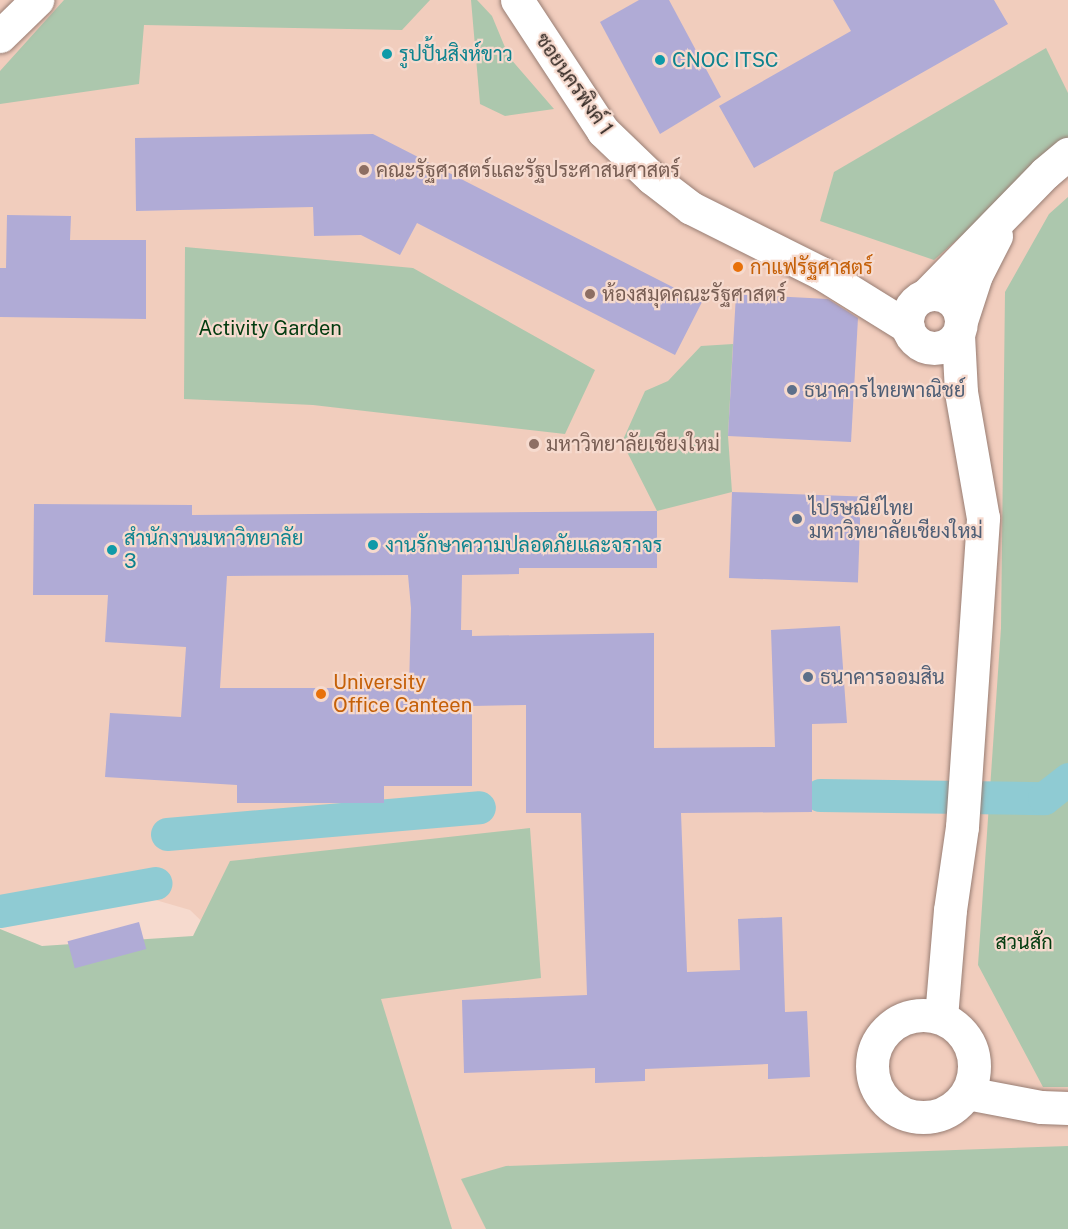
<!DOCTYPE html>
<html>
<head>
<meta charset="utf-8">
<style>
	body { margin:0 }
	#map { position:relative; width:1068px; height:1229px; overflow:hidden; background:#f6dace; font-family:"Public Sans",Sarabun,sans-serif }
	div>[style] { position:absolute }
	.built>* { inset:0; background:#f1cdbd }
	.green>* { inset:0; background:#acc7ad }
	.canal>* { height:33px; margin:-16.5px; padding:0 16.5px; transform-origin:16.5px; border-radius:16.5px; background:#8fcbd3 }
	.building>* { inset:0; background:#b0abd6; transform-origin:0 0 }
	.roads { filter:drop-shadow(0 0 2px #987d73) drop-shadow(0 0 2px #987d73) }
	.minor>* { height:33px; margin:-16.5px; padding:0 16.5px; transform-origin:16.5px; border-radius:16.5px; background:#fff }
	.minor>.ring { margin:-16.5px; padding:0; box-sizing:content-box; background:none; border:33px solid #fff; border-radius:50% }
	.dots>* { width:16px; height:16px; translate:-50% -50%; box-sizing:border-box; border:3px solid #f6dace; border-radius:50% }
	span { translate:-50% -50%; white-space:nowrap; text-align:center; line-height:1.15; -webkit-text-stroke:4.5px #f6dace; paint-order:stroke }
	.culture-label { font-size:20px; color:#0d838f }
	.left { translate:0 -50%; text-align:left }
	.street-label { font-size:20px; color:#312722 }
	.education-label { font-size:20px; color:#785e54 }
	.food-label { font-size:20px; color:#c56008 }
	.park-label { font-size:20px; color:#023b0f }
	.service-label { font-size:20px; color:#4e5e75 }
</style>
</head>
<body>
<div id="map">
	<div class="built">
		<i style="clip-path:polygon(0 0,1068px 0,1068px 1229px,368px 1229px,247px 965px,190px 910px,111px 887px,0 915px)"></i>
	</div>
	<div class="green">
		<i style="clip-path:polygon(64px 0,430px 0,402px 30px,144px 25px,139px 84px,0 104px,0 71px)"></i>
		<i style="clip-path:polygon(471px 0,477px 0,492px 16px,509px 57px,554px 109px,505px 116px,480px 104px)"></i>
		<i style="clip-path:polygon(1046px 48px,1068px 93px,1068px 142px,934px 260px,820px 221px,834px 172px)"></i>
		<i style="clip-path:polygon(1068px 197px,1068px 1087px,1043px 1087px,978px 965px,1001px 628px,1005px 292px,1049px 214px)"></i>
		<i style="clip-path:polygon(185px 247px,413px 268px,595px 370px,565px 434px,313px 405px,184px 399px)"></i>
		<i style="clip-path:polygon(733px 344px,728px 436px,732px 492px,657px 511px,622px 442px,645px 391px,668px 381px,701px 346px)"></i>
		<i style="clip-path:polygon(530px 828px,541px 978px,381px 999px,452px 1229px,0 1229px,0 929px,42px 946px,193px 936px,230px 861px)"></i>
		<i style="clip-path:polygon(1068px 1146px,1068px 1229px,486px 1229px,461px 1179px,506px 1166px)"></i>
	</div>
	<div class="canal">
		<i style="left:820px;top:795px;width:224px;rotate:0.8deg"></i>
		<i style="left:1044px;top:798px;width:31px;rotate:-38deg"></i>
		<i style="left:167px;top:834px;width:313px;rotate:-4.9deg"></i>
		<i style="left:0;top:911px;width:158px;rotate:-10.2deg"></i>
	</div>
	<div class="building">
		<i style="clip-path:polygon(639px 0,669px 0,721px 97px,660px 134px,600px 22px)"></i>
		<i style="clip-path:polygon(833px 0,994px 0,1008px 24px,754px 168px,719px 106px,851px 31px)"></i>
		<i style="clip-path:polygon(373px 134px,702px 302px,675px 355px,417px 223px,400px 255px,361px 235px,314px 236px,313px 207px,136px 211px,135px 138px)"></i>
		<i style="clip-path:polygon(7px 215px,71px 216px,70px 240px,146px 240px,146px 319px,0 317px,0 268px,6px 268px)"></i>
		<i style="clip-path:polygon(736px 294px,828px 299px,858px 318px,851px 442px,728px 436px)"></i>
		<i style="left:732px;top:492px;width:129px;height:86px;rotate:2deg"></i>
		<i style="clip-path:polygon(evenodd,34px 504px,192px 505px,192px 515px,657px 511px,657px 568px,519px 568px,519px 574px,462px 575px,461px 630px,472px 630px,472px 636px,654px 633px,654px 748px,775px 747px,771px 630px,840px 626px,847px 723px,812px 724px,812px 812px,681px 813px,687px 972px,740px 970px,738px 919px,782px 917px,785px 1012px,807px 1011px,810px 1077px,768px 1079px,768px 1064px,645px 1069px,645px 1081px,595px 1083px,595px 1068px,464px 1073px,462px 1000px,587px 995px,581px 813px,526px 813px,526px 705px,472px 706px,472px 786px,384px 786px,384px 803px,237px 803px,237px 785px,105px 777px,110px 713px,181px 717px,186px 647px,105px 642px,108px 595px,33px 595px,34px 504px,408px 575px,411px 608px,409px 688px,220px 688px,227px 576px,408px 575px)"></i>
		<i style="left:139px;top:922px;width:28px;height:74px;rotate:75deg"></i>
	</div>
	<div class="roads">
		<div class="minor">
			<i style="left:517px;top:0;width:157px;rotate:56.7deg"></i>
			<i style="left:603px;top:131px;width:68px;rotate:43.8deg"></i>
			<i style="left:652px;top:178px;width:49px;rotate:37.6deg"></i>
			<i style="left:691px;top:208px;width:145px;rotate:26.6deg"></i>
			<i style="left:821px;top:273px;width:102px;rotate:31.8deg"></i>
			<i style="left:0;top:36px;width:52px;rotate:-44.2deg"></i>
			<i class="ring" style="left:907px;top:294px;width:21px;height:21px"></i>
			<i style="left:926px;top:295px;width:170px;rotate:-45.7deg"></i>
			<i style="left:1045px;top:173px;width:30px;rotate:-40deg"></i>
			<i style="left:962px;top:318px;width:45px;rotate:-72deg"></i>
			<i style="left:976px;top:275px;width:44px;rotate:-62.9deg"></i>
			<i class="ring" style="left:872px;top:1015px;width:69px;height:69px"></i>
			<i style="left:941px;top:1017px;width:107px;rotate:-85.2deg"></i>
			<i style="left:950px;top:910px;width:84px;rotate:-81.8deg"></i>
			<i style="left:962px;top:827px;width:310px;rotate:-86.1deg"></i>
			<i style="left:983px;top:518px;width:128px;rotate:-99.9deg"></i>
			<i style="left:961px;top:392px;width:57px;rotate:-93deg"></i>
			<i style="left:967px;top:1093px;width:75px;rotate:10.7deg"></i>
			<i style="left:1041px;top:1107px;width:27px;rotate:2deg"></i>
		</div>
	</div>
	<div class="dots">
		<i style="left:387px;top:54px;background:#0f9aa8"></i>
		<i style="left:660px;top:60px;background:#0f9aa8"></i>
		<i style="left:364px;top:170px;background:#8d6e63"></i>
		<i style="left:738px;top:267px;background:#e8710a"></i>
		<i style="left:590px;top:294px;background:#8d6e63"></i>
		<i style="left:792px;top:390px;background:#5c6f8a"></i>
		<i style="left:534px;top:444px;background:#8d6e63"></i>
		<i style="left:797px;top:519px;background:#5c6f8a"></i>
		<i style="left:373px;top:545px;background:#0f9aa8"></i>
		<i style="left:112px;top:550px;background:#0f9aa8"></i>
		<i style="left:808px;top:677px;background:#5c6f8a"></i>
		<i style="left:321px;top:694px;background:#e8710a"></i>
	</div>
	<div class="culture-label">
		<span class="left" style="left:399px;top:54px">รูปปั้นสิงห์ขาว</span>
		<span class="left" style="left:672px;top:60px">CNOC ITSC</span>
		<span class="left" style="left:124px;top:550px">สำนักงานมหาวิทยาลัย<br>3</span>
		<span class="left" style="left:385px;top:545px">งานรักษาความปลอดภัยและจราจร</span>
	</div>
	<div class="street-label">
		<span style="left:574px;top:84px;rotate:55deg">ซอยนครพิงค์ 1</span>
	</div>
	<div class="education-label">
		<span class="left" style="left:376px;top:170px">คณะรัฐศาสตร์และรัฐประศาสนศาสตร์</span>
		<span class="left" style="left:602px;top:294px">ห้องสมุดคณะรัฐศาสตร์</span>
		<span class="left" style="left:546px;top:444px">มหาวิทยาลัยเชียงใหม่</span>
	</div>
	<div class="food-label">
		<span class="left" style="left:750px;top:267px">กาแฟรัฐศาสตร์</span>
		<span class="left" style="left:333px;top:694px">University<br>Office Canteen</span>
	</div>
	<div class="park-label">
		<span style="left:270px;top:328px">Activity Garden</span>
		<span style="left:1024px;top:942px">สวนสัก</span>
	</div>
	<div class="service-label">
		<span class="left" style="left:804px;top:390px">ธนาคารไทยพาณิชย์</span>
		<span class="left" style="left:809px;top:520px">ไปรษณีย์ไทย<br>มหาวิทยาลัยเชียงใหม่</span>
		<span class="left" style="left:820px;top:677px">ธนาคารออมสิน</span>
	</div>
</div>
</body>
</html>
